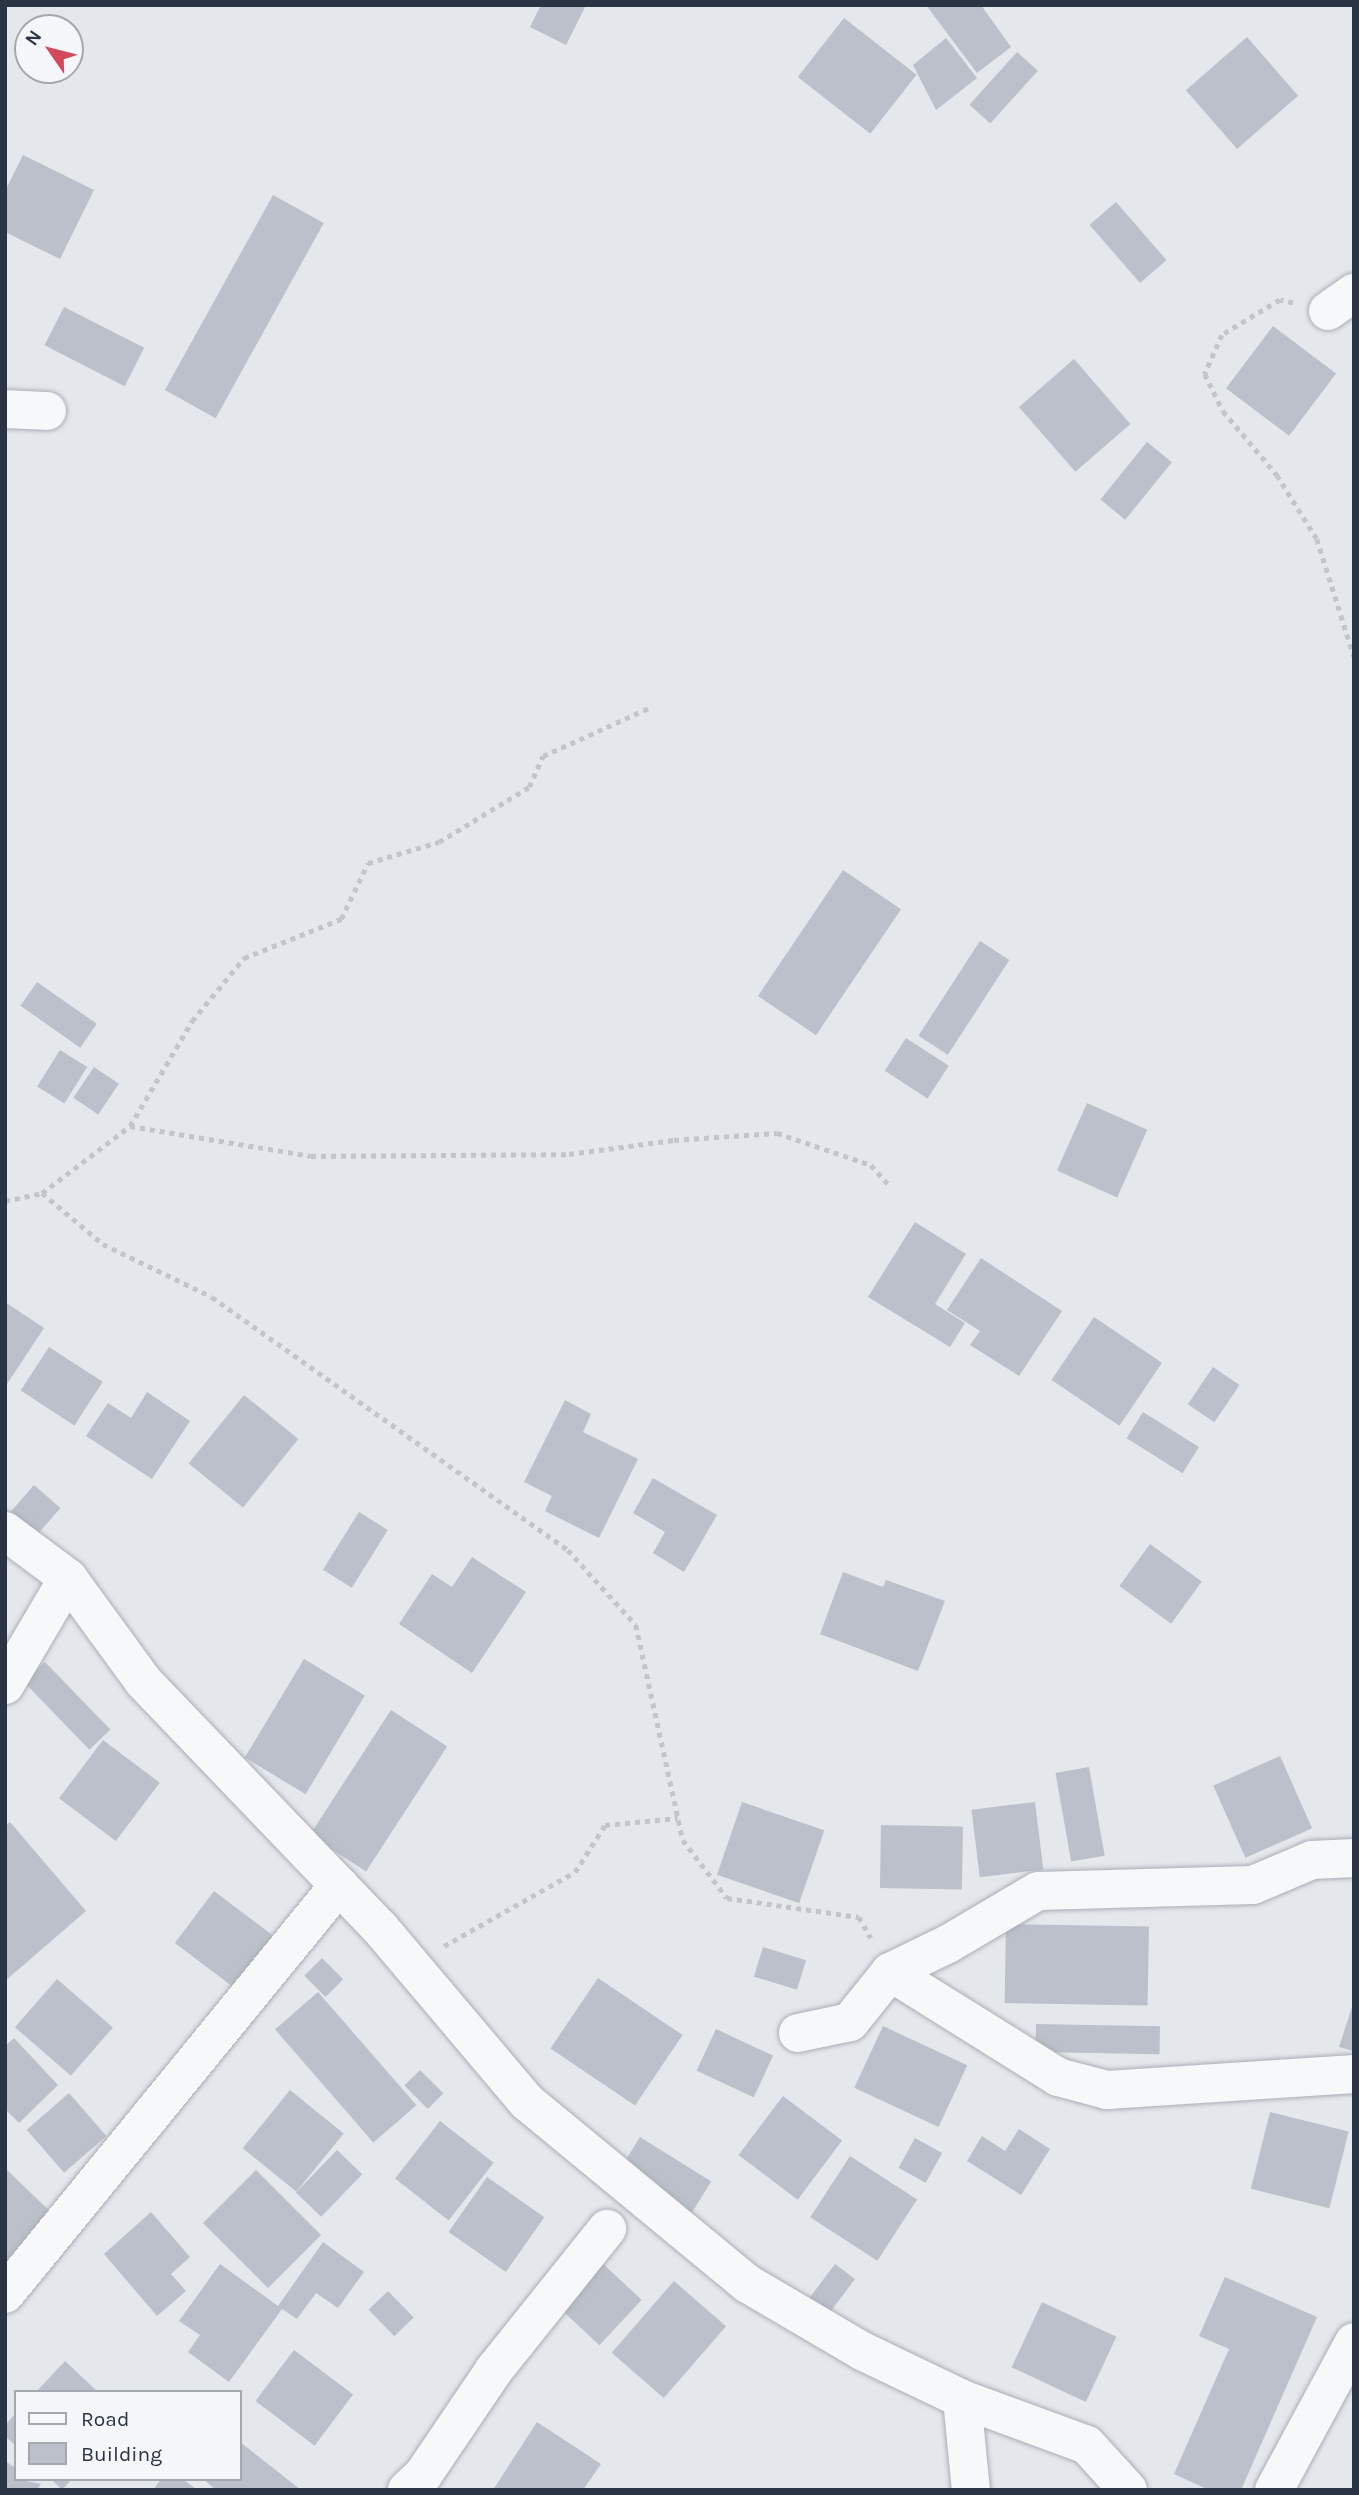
<!DOCTYPE html>
<html>
<head>
<meta charset="utf-8">
<style>
	body { margin:0 }
	#map { position:relative; width:1359px; height:2495px; overflow:hidden; background:#e4e7ec; font-family:Karla,sans-serif }
	div>[style] { position:absolute }
	.building>* { inset:0; background:#bbc0ca; transform-origin:0 0 }
	.path>* { height:4.5px; margin-top:-2.25px; transform-origin:0; background:repeating-linear-gradient(90deg,#c2c5cb 0 5px,transparent 0 10px) }
	.roads { filter:drop-shadow(0 0 2px #a9aeb7) drop-shadow(0 0 2px #a9aeb7) }
	.minor>* { height:38px; margin:-19px; padding:0 19px; transform-origin:19px; border-radius:19px; background:#f7f8fa }
	span { translate:-50% -50%; white-space:nowrap; text-align:center; line-height:1.15; -webkit-text-stroke:7px #f4f6f9; paint-order:stroke }
	.frame { position:absolute; inset:0; border:7px solid #2b3445; pointer-events:none }
	.legend { position:absolute; left:14px; top:2390px; width:228px; height:91px; box-sizing:border-box; background:#f4f6f9; border:2px solid #a4a8b1; margin:0; padding:9px 12px; list-style:none; font-size:21px; color:#2b3445 }
	.legend li { display:flex; align-items:center; gap:14px; height:35px }
	.legend b { width:35px; border:2px solid #a4a8b1 }
	.north { position:absolute; left:14px; top:14px; width:70px; height:70px; box-sizing:border-box; background:#f4f6f9; border:2px solid #a4a8b1; border-radius:50%; rotate:305deg; font-size:19px; font-weight:700; line-height:28px; text-align:center; color:#2b3445 }
	.north::after { content:''; display:block; margin:auto; width:24px; height:32px; background:#d1495b; clip-path:polygon(50% 0,100% 100%,50% 72%,0 100%) }
</style>
</head>
<body>
<div id="map">
	<div class="building">
		<i style="clip-path:polygon(541px 5px,586px 5px,566px 45px,530px 27px)"></i>
		<i style="clip-path:polygon(926px 5px,981px 5px,1011px 47px,977px 73px)"></i>
		<i style="left:844px;top:18px;width:92px;height:75px;rotate:38deg"></i>
		<i style="left:1247px;top:37px;width:78px;height:81px;rotate:49deg"></i>
		<i style="clip-path:polygon(946px 38px,977px 78px,936px 110px,913px 65px)"></i>
		<i style="left:1017px;top:52px;width:28px;height:71px;rotate:42deg"></i>
		<i style="clip-path:polygon(23px 155px,94px 190px,60px 259px,5px 232px,5px 191px)"></i>
		<i style="left:273px;top:195px;width:58px;height:223px;rotate:29deg"></i>
		<i style="left:1116px;top:202px;width:77px;height:35px;rotate:49deg"></i>
		<i style="left:64px;top:307px;width:90px;height:43px;rotate:27deg"></i>
		<i style="left:1273px;top:326px;width:79px;height:78px;rotate:37deg"></i>
		<i style="left:1074px;top:359px;width:86px;height:73px;rotate:49deg"></i>
		<i style="left:1147px;top:442px;width:32px;height:74px;rotate:39deg"></i>
		<i style="left:843px;top:870px;width:70px;height:152px;rotate:34deg"></i>
		<i style="left:980px;top:941px;width:35px;height:113px;rotate:33deg"></i>
		<i style="left:37px;top:982px;width:73px;height:29px;rotate:35deg"></i>
		<i style="left:906px;top:1038px;width:51px;height:39px;rotate:33deg"></i>
		<i style="left:60px;top:1050px;width:32px;height:43px;rotate:32deg"></i>
		<i style="left:94px;top:1067px;width:30px;height:37px;rotate:34deg"></i>
		<i style="left:1087px;top:1103px;width:66px;height:74px;rotate:24deg"></i>
		<i style="clip-path:polygon(915px 1222px,966px 1254px,935px 1304px,965px 1323px,950px 1347px,868px 1297px)"></i>
		<i style="clip-path:polygon(981px 1258px,1062px 1311px,1019px 1376px,970px 1345px,980px 1331px,947px 1310px)"></i>
		<i style="clip-path:polygon(5px 1302px,44px 1328px,5px 1387px)"></i>
		<i style="left:1094px;top:1317px;width:82px;height:76px;rotate:34deg"></i>
		<i style="left:49px;top:1347px;width:64px;height:52px;rotate:33deg"></i>
		<i style="left:1213px;top:1367px;width:32px;height:45px;rotate:34deg"></i>
		<i style="clip-path:polygon(147px 1392px,190px 1421px,152px 1479px,86px 1436px,108px 1403px,131px 1418px)"></i>
		<i style="left:244px;top:1395px;width:70px;height:88px;rotate:39deg"></i>
		<i style="clip-path:polygon(565px 1400px,591px 1414px,583px 1432px,638px 1459px,599px 1538px,545px 1511px,552px 1496px,524px 1482px)"></i>
		<i style="left:1143px;top:1412px;width:66px;height:31px;rotate:32deg"></i>
		<i style="clip-path:polygon(653px 1478px,717px 1515px,684px 1572px,653px 1553px,665px 1532px,633px 1513px)"></i>
		<i style="left:34px;top:1485px;width:35px;height:45px;rotate:41deg"></i>
		<i style="left:359px;top:1512px;width:34px;height:68px;rotate:32deg"></i>
		<i style="left:1150px;top:1544px;width:64px;height:52px;rotate:36deg"></i>
		<i style="clip-path:polygon(472px 1557px,526px 1592px,472px 1673px,399px 1624px,432px 1574px,452px 1587px)"></i>
		<i style="clip-path:polygon(843px 1572px,883px 1587px,886px 1580px,945px 1601px,918px 1671px,820px 1634px)"></i>
		<i style="left:304px;top:1659px;width:71px;height:115px;rotate:31deg"></i>
		<i style="left:45px;top:1662px;width:94px;height:29px;rotate:46deg"></i>
		<i style="left:391px;top:1710px;width:67px;height:149px;rotate:33deg"></i>
		<i style="left:103px;top:1740px;width:71px;height:73px;rotate:37deg"></i>
		<i style="left:1280px;top:1756px;width:79px;height:73px;rotate:66deg"></i>
		<i style="left:1089px;top:1767px;width:90px;height:34px;rotate:80deg"></i>
		<i style="left:742px;top:1802px;width:87px;height:77px;rotate:19deg"></i>
		<i style="left:1035px;top:1802px;width:68px;height:64px;rotate:83deg"></i>
		<i style="clip-path:polygon(10px 1822px,86px 1911px,5px 1981px,5px 1826px)"></i>
		<i style="left:881px;top:1825px;width:82px;height:63px;rotate:1deg"></i>
		<i style="left:214px;top:1891px;width:76px;height:65px;rotate:37deg"></i>
		<i style="left:1006px;top:1924px;width:143px;height:79px;rotate:1deg"></i>
		<i style="left:763px;top:1947px;width:45px;height:31px;rotate:17deg"></i>
		<i style="left:322px;top:1958px;width:30px;height:25px;rotate:45deg"></i>
		<i style="left:598px;top:1978px;width:102px;height:85px;rotate:34deg"></i>
		<i style="left:57px;top:1979px;width:74px;height:64px;rotate:41deg"></i>
		<i style="left:318px;top:1992px;width:150px;height:57px;rotate:49deg"></i>
		<i style="clip-path:polygon(1353px 2004px,1354px 2004px,1354px 2051px,1339px 2047px)"></i>
		<i style="left:1036px;top:2024px;width:124px;height:28px;rotate:1deg"></i>
		<i style="left:883px;top:2026px;width:93px;height:68px;rotate:25deg"></i>
		<i style="left:716px;top:2029px;width:63px;height:46px;rotate:25deg"></i>
		<i style="clip-path:polygon(14px 2038px,58px 2085px,19px 2123px,5px 2109px,5px 2046px)"></i>
		<i style="left:420px;top:2070px;width:33px;height:22px;rotate:45deg"></i>
		<i style="left:290px;top:2090px;width:69px;height:75px;rotate:39deg"></i>
		<i style="left:69px;top:2093px;width:57px;height:56px;rotate:49deg"></i>
		<i style="left:783px;top:2096px;width:74px;height:74px;rotate:37deg"></i>
		<i style="left:1270px;top:2112px;width:81px;height:79px;rotate:14deg"></i>
		<i style="left:440px;top:2121px;width:68px;height:73px;rotate:38deg"></i>
		<i style="clip-path:polygon(1019px 2129px,1050px 2149px,1021px 2195px,967px 2161px,982px 2136px,1005px 2151px)"></i>
		<i style="left:640px;top:2137px;width:84px;height:38px;rotate:32deg"></i>
		<i style="left:915px;top:2138px;width:31px;height:34px;rotate:29deg"></i>
		<i style="left:337px;top:2150px;width:35px;height:59px;rotate:44deg"></i>
		<i style="left:850px;top:2156px;width:80px;height:73px;rotate:33deg"></i>
		<i style="clip-path:polygon(5px 2168px,59px 2220px,5px 2271px)"></i>
		<i style="left:256px;top:2170px;width:92px;height:75px;rotate:45deg"></i>
		<i style="left:487px;top:2177px;width:70px;height:67px;rotate:35deg"></i>
		<i style="clip-path:polygon(151px 2212px,190px 2257px,171px 2274px,186px 2291px,157px 2316px,104px 2254px)"></i>
		<i style="clip-path:polygon(323px 2242px,364px 2272px,338px 2308px,316px 2293px,297px 2319px,282px 2309px,229px 2382px,188px 2352px,200px 2335px,179px 2321px,220px 2264px,278px 2306px)"></i>
		<i style="left:600px;top:2261px;width:57px;height:62px;rotate:43deg"></i>
		<i style="left:835px;top:2264px;width:25px;height:44px;rotate:37deg"></i>
		<i style="clip-path:polygon(1225px 2277px,1317px 2317px,1241px 2490px,1209px 2490px,1174px 2474px,1229px 2349px,1199px 2336px)"></i>
		<i style="left:674px;top:2281px;width:69px;height:95px;rotate:41deg"></i>
		<i style="left:388px;top:2291px;width:37px;height:27px;rotate:46deg"></i>
		<i style="left:1042px;top:2302px;width:82px;height:72px;rotate:25deg"></i>
		<i style="left:294px;top:2350px;width:74px;height:64px;rotate:37deg"></i>
		<i style="clip-path:polygon(65px 2361px,98px 2392px,36px 2392px)"></i>
		<i style="clip-path:polygon(16px 2413px,16px 2446px,5px 2436px,5px 2425px)"></i>
		<i style="clip-path:polygon(537px 2422px,601px 2464px,583px 2490px,493px 2490px)"></i>
		<i style="clip-path:polygon(240px 2442px,301px 2490px,216px 2490px,203px 2479px,240px 2479px)"></i>
		<i style="clip-path:polygon(5px 2461px,16px 2468px,16px 2479px,41px 2484px,37px 2490px,5px 2490px)"></i>
		<i style="clip-path:polygon(51px 2479px,72px 2479px,62px 2490px)"></i>
		<i style="clip-path:polygon(161px 2479px,183px 2479px,197px 2490px,153px 2490px)"></i>
	</div>
	<div class="path">
		<i style="left:1293px;top:303px;width:13px;rotate:-167deg"></i>
		<i style="left:1280px;top:300px;width:68px;rotate:148.9deg"></i>
		<i style="left:1222px;top:335px;width:43px;rotate:113.6deg"></i>
		<i style="left:1205px;top:374px;width:41px;rotate:64.1deg"></i>
		<i style="left:1223px;top:411px;width:84px;rotate:49.8deg"></i>
		<i style="left:1277px;top:475px;width:75px;rotate:58deg"></i>
		<i style="left:1317px;top:539px;width:123px;rotate:72.5deg"></i>
		<i style="left:130px;top:1126px;width:122px;rotate:-59.4deg"></i>
		<i style="left:192px;top:1021px;width:82px;rotate:-50.5deg"></i>
		<i style="left:244px;top:958px;width:105px;rotate:-21.9deg"></i>
		<i style="left:341px;top:919px;width:62px;rotate:-64.3deg"></i>
		<i style="left:368px;top:863px;width:74px;rotate:-16.5deg"></i>
		<i style="left:439px;top:842px;width:105px;rotate:-31.4deg"></i>
		<i style="left:529px;top:787px;width:34px;rotate:-66deg"></i>
		<i style="left:543px;top:756px;width:116px;rotate:-24.4deg"></i>
		<i style="left:42px;top:1193px;width:111px;rotate:-37.3deg"></i>
		<i style="left:130px;top:1126px;width:183px;rotate:9.4deg"></i>
		<i style="left:311px;top:1156px;width:258px;rotate:-0.4deg"></i>
		<i style="left:569px;top:1154px;width:106px;rotate:-7.6deg"></i>
		<i style="left:674px;top:1140px;width:103px;rotate:-3.9deg"></i>
		<i style="left:777px;top:1133px;width:99px;rotate:18.8deg"></i>
		<i style="left:871px;top:1165px;width:30px;rotate:48deg"></i>
		<i style="left:5px;top:1201px;width:38px;rotate:-12deg"></i>
		<i style="left:42px;top:1193px;width:80px;rotate:39.9deg"></i>
		<i style="left:103px;top:1244px;width:121px;rotate:25.9deg"></i>
		<i style="left:212px;top:1297px;width:437px;rotate:35.4deg"></i>
		<i style="left:568px;top:1550px;width:101px;rotate:47.8deg"></i>
		<i style="left:636px;top:1625px;width:220px;rotate:77.7deg"></i>
		<i style="left:683px;top:1840px;width:73px;rotate:52.8deg"></i>
		<i style="left:727px;top:1898px;width:133px;rotate:8.2deg"></i>
		<i style="left:859px;top:1917px;width:24px;rotate:60deg"></i>
		<i style="left:444px;top:1946px;width:150px;rotate:-29.5deg"></i>
		<i style="left:575px;top:1872px;width:56px;rotate:-57.4deg"></i>
		<i style="left:605px;top:1825px;width:73px;rotate:-5.5deg"></i>
	</div>
	<div class="roads">
		<div class="minor">
			<i style="left:1328px;top:311px;width:32px;rotate:-35deg"></i>
			<i style="left:5px;top:409px;width:42px;rotate:2.7deg"></i>
			<i style="left:5px;top:1531px;width:79px;rotate:36.7deg"></i>
			<i style="left:68px;top:1578px;width:127px;rotate:53.9deg"></i>
			<i style="left:143px;top:1681px;width:342px;rotate:46.2deg"></i>
			<i style="left:380px;top:1928px;width:228px;rotate:49.8deg"></i>
			<i style="left:527px;top:2102px;width:286px;rotate:39.5deg"></i>
			<i style="left:748px;top:2284px;width:132px;rotate:30.4deg"></i>
			<i style="left:862px;top:2351px;width:111px;rotate:25.6deg"></i>
			<i style="left:962px;top:2399px;width:133px;rotate:20.2deg"></i>
			<i style="left:1087px;top:2445px;width:61px;rotate:47.7deg"></i>
			<i style="left:5px;top:1685px;width:124px;rotate:-59.5deg"></i>
			<i style="left:890px;top:1972px;width:198px;rotate:32deg"></i>
			<i style="left:1058px;top:2077px;width:51px;rotate:14.9deg"></i>
			<i style="left:1107px;top:2090px;width:248px;rotate:-3.7deg"></i>
			<i style="left:798px;top:2033px;width:53px;rotate:-11.9deg"></i>
			<i style="left:850px;top:2022px;width:64px;rotate:-51.3deg"></i>
			<i style="left:890px;top:1972px;width:64px;rotate:-25.8deg"></i>
			<i style="left:948px;top:1944px;width:104px;rotate:-30.5deg"></i>
			<i style="left:1038px;top:1891px;width:215px;rotate:-1.6deg"></i>
			<i style="left:1253px;top:1885px;width:64px;rotate:-23deg"></i>
			<i style="left:1312px;top:1860px;width:42px;rotate:-2.7deg"></i>
			<i style="left:5px;top:2294px;width:528px;rotate:-50.76deg"></i>
			<i style="left:962px;top:2399px;width:91px;rotate:84.4deg"></i>
			<i style="left:407px;top:2490px;width:22px;rotate:-43deg"></i>
			<i style="left:423px;top:2475px;width:127px;rotate:-55.9deg"></i>
			<i style="left:494px;top:2370px;width:181px;rotate:-51.3deg"></i>
			<i style="left:1274px;top:2490px;width:168px;rotate:-61.6deg"></i>
		</div>
	</div>
	<div class="frame"></div>
	<ul class="legend">
	<li><b style="height:9px;background:#f7f8fa"></b>Road</li>
	<li><b style="height:19px;background:#bbc0ca"></b>Building</li>
	</ul>
	<div class="north">N</div>
</div>
</body>
</html>
